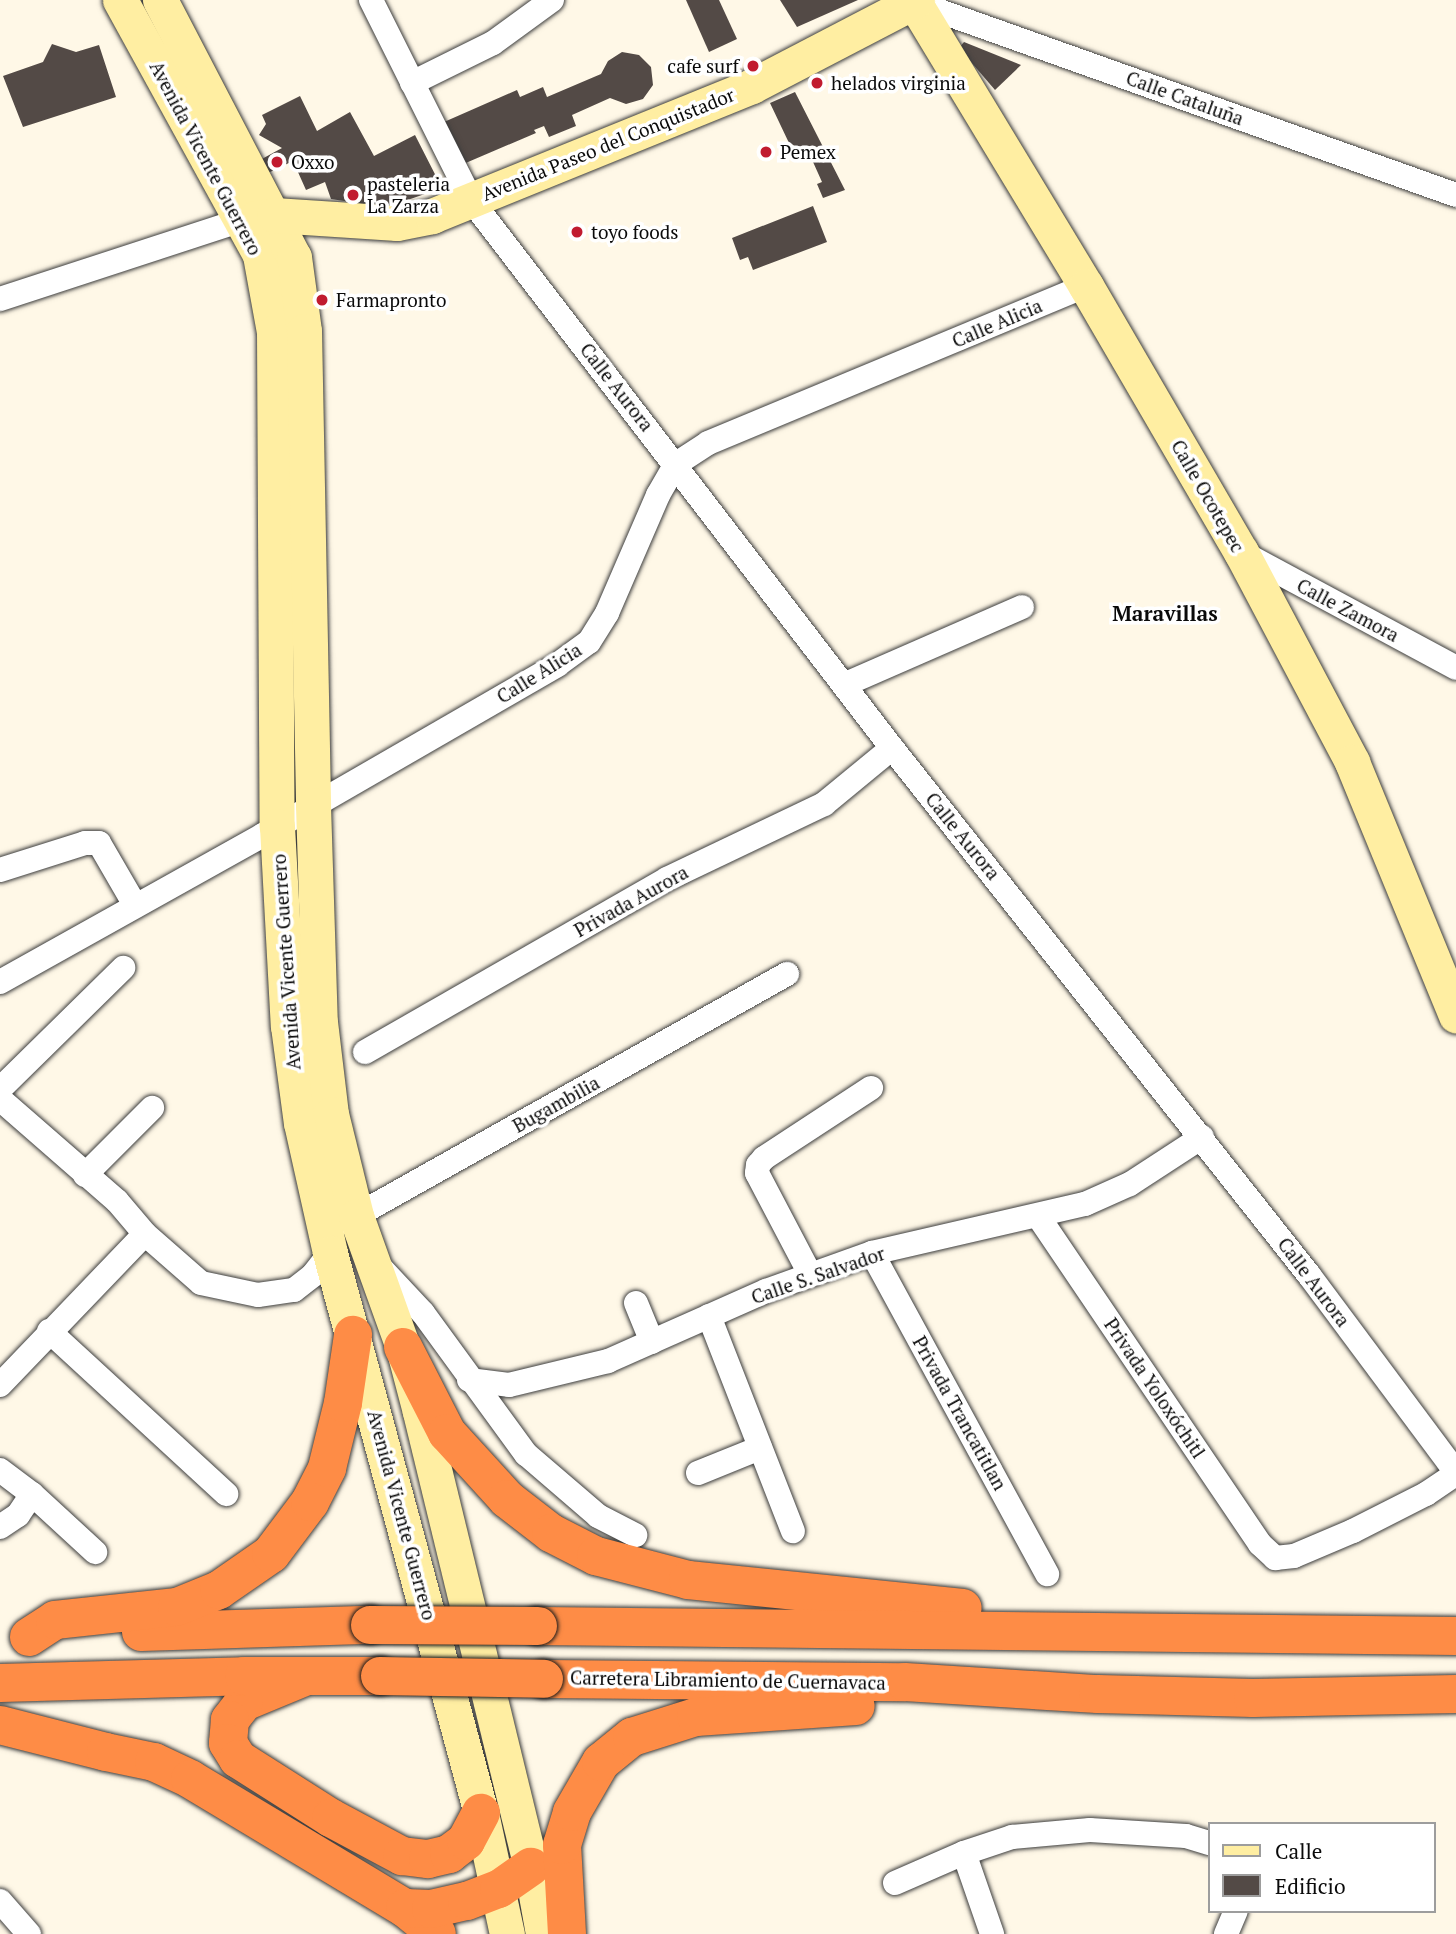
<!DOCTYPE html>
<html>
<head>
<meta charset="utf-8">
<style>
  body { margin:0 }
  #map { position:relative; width:1456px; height:1934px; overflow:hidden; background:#fff8e7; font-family:"PT Serif",serif }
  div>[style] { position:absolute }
  .building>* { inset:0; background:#534a46 }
  .roads { filter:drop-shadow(0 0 2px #3d3d3d) drop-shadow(0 0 2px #3d3d3d) }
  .street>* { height:24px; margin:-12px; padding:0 12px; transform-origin:12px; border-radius:12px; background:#fff }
  .secondary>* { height:35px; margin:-17.5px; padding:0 17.5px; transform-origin:17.5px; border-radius:17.5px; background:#ffeea2 }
  .highway>* { height:38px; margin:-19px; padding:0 19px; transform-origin:19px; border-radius:19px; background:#fe8c46 }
  .bridges { filter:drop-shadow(0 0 2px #1b1b1b) drop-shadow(0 0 2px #1b1b1b) }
  .highway-bridge>* { height:38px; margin:-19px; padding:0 19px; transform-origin:19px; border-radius:19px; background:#fe8c46 }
  .dots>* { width:19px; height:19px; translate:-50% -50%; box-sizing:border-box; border:4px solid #fff; border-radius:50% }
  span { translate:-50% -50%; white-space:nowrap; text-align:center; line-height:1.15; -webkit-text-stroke:7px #fff; paint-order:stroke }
  .poi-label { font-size:19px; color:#0a0a0a }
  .right { translate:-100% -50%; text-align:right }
  .left { translate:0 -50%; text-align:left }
  .street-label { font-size:19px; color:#0a0a0a }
  .neighbourhood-label { font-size:21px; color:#0a0a0a; font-weight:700 }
  .legend { position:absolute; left:1208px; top:1822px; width:228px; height:91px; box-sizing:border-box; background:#fff; border:2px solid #9d9d9d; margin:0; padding:9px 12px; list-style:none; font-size:21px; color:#0a0a0a }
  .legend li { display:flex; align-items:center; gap:14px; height:35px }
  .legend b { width:35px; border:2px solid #9d9d9d }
</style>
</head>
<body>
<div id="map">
  <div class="building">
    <i style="clip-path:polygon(686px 0,719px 0,737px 39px,709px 52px)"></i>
    <i style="clip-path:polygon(780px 0,858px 0,797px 27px)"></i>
    <i style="clip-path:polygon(964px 42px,1021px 65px,995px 90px,959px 48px)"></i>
    <i style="clip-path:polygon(52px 44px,76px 52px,99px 45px,116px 97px,23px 127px,3px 76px,43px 62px)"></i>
    <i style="clip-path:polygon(622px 52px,639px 55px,651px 67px,653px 85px,643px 99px,626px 104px,610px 98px,572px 115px,576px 126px,549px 137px,544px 126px,534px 130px,536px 133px,461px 165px,444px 122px,517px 90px,520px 97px,543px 87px,547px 97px,601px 74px,608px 61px)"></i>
    <i style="clip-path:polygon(795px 92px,845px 190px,823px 198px,817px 184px,822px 182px,809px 153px,789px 143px,770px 103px)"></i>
    <i style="clip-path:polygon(300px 96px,317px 131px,350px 112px,374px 156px,415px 135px,442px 188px,399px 203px,370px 205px,331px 199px,325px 182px,306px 190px,293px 161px,268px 173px,260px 160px,282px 148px,259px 135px,266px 124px,262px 115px)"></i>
    <i style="clip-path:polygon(813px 206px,827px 242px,753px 270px,748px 257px,740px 260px,732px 238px)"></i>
  </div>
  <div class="roads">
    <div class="street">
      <i style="left:371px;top:0;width:224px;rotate:63.4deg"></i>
      <i style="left:471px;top:200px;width:691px;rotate:52.47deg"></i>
      <i style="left:892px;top:748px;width:672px;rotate:51.65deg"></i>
      <i style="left:1309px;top:1275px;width:246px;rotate:53.3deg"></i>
      <i style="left:914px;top:2px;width:575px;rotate:19.6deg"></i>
      <i style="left:412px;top:83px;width:90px;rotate:-26.3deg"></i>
      <i style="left:493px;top:43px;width:73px;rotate:-36.1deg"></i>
      <i style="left:0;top:299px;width:255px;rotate:-18.1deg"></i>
      <i style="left:1241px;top:552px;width:244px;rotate:28.3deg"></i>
      <i style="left:846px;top:684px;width:192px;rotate:-23.6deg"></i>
      <i style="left:0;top:870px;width:89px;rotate:-17.6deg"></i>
      <i style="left:85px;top:843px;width:14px"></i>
      <i style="left:99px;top:843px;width:72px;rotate:59.9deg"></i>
      <i style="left:0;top:982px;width:301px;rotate:-29.2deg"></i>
      <i style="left:263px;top:835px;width:340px;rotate:-30deg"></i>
      <i style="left:557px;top:665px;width:39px;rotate:-36deg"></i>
      <i style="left:589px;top:642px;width:34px;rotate:-58deg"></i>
      <i style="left:607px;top:613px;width:129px;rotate:-66.6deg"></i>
      <i style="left:658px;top:495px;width:36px;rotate:-60deg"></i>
      <i style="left:676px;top:464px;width:38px;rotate:-33deg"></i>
      <i style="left:708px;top:443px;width:409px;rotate:-22.6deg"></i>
      <i style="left:365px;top:1052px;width:348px;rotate:-29.8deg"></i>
      <i style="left:667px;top:879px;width:174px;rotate:-25.5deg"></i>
      <i style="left:824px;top:804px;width:88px;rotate:-39.5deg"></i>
      <i style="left:0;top:1089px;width:173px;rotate:-44.5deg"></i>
      <i style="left:0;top:1099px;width:155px;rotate:41.1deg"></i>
      <i style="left:117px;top:1201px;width:43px;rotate:49.7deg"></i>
      <i style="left:145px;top:1234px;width:74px;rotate:41.2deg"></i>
      <i style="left:201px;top:1283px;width:58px;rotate:11.9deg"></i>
      <i style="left:258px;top:1295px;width:36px;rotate:-8deg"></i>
      <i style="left:294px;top:1290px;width:24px;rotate:-38deg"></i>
      <i style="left:313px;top:1275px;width:28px;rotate:-52deg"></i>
      <i style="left:85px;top:1175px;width:95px;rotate:-45deg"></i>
      <i style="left:1038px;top:1216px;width:396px;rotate:55.9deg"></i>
      <i style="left:1260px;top:1544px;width:21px;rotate:43deg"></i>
      <i style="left:1275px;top:1558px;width:19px;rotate:-6deg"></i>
      <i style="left:1294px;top:1556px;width:64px;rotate:-23deg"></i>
      <i style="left:1353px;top:1531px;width:82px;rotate:-26.9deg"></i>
      <i style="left:1426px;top:1494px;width:36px;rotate:-34deg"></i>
      <i style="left:345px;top:1222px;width:507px;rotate:-29.3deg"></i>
      <i style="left:872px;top:1253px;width:366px;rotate:61.4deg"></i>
      <i style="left:379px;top:1266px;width:64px;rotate:46.9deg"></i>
      <i style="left:423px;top:1313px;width:175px;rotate:53.9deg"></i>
      <i style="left:526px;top:1454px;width:95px;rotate:40.7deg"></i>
      <i style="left:598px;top:1516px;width:42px;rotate:27.2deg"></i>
      <i style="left:810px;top:1274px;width:114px;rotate:-117.7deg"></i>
      <i style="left:757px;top:1173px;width:8px;rotate:-83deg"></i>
      <i style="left:758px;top:1165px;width:9px;rotate:-49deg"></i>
      <i style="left:764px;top:1158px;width:128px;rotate:-33.2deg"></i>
      <i style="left:636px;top:1303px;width:42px;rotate:67.7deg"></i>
      <i style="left:709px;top:1316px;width:231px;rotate:68.7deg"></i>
      <i style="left:49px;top:1331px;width:241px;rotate:42.6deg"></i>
      <i style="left:469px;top:1380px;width:40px;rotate:7.1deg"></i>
      <i style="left:509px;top:1385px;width:102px;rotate:-13.6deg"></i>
      <i style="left:608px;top:1361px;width:173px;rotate:-23.9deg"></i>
      <i style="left:766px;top:1291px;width:113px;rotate:-19.7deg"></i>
      <i style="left:872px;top:1253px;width:219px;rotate:-13deg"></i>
      <i style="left:1085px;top:1204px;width:49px;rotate:-24deg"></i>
      <i style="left:1130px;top:1184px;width:86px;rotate:-33.1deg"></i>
      <i style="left:0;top:1385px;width:209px;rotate:-46.2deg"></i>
      <i style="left:0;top:1470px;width:40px;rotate:37deg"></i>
      <i style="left:32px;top:1494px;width:86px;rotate:42.6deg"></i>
      <i style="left:698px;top:1473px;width:67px;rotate:-22deg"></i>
      <i style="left:0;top:1527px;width:22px;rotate:-34deg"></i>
      <i style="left:18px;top:1515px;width:25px;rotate:-56deg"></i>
      <i style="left:964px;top:1853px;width:86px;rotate:70.9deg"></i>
      <i style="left:895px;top:1883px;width:75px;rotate:-23.5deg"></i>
      <i style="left:964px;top:1853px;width:51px;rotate:-18.4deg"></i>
      <i style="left:1012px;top:1837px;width:78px;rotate:-5.1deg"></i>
      <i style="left:1090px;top:1830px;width:96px;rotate:3.6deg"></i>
      <i style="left:1186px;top:1836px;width:24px;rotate:17deg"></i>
      <i style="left:0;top:1901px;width:44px;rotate:48.7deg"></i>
      <i style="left:1226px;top:1934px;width:25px;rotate:-67deg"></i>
    </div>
    <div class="secondary">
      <i style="left:120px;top:0;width:291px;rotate:61.2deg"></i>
      <i style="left:260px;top:255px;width:78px;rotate:79.7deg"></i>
      <i style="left:274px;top:332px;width:494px;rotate:89.7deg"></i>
      <i style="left:277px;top:826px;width:200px;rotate:86.9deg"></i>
      <i style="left:288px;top:1026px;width:98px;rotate:82.4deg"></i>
      <i style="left:301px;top:1123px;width:133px;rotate:77.4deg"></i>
      <i style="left:330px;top:1253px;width:580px;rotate:74.91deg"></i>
      <i style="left:481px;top:1813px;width:124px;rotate:77.9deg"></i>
      <i style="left:160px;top:0;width:290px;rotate:62.5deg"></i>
      <i style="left:294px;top:257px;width:75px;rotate:82.3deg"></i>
      <i style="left:304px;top:331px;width:474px;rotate:88.9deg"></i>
      <i style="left:313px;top:805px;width:217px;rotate:88.2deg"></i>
      <i style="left:320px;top:1022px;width:93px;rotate:83.2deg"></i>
      <i style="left:331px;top:1114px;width:105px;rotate:76.2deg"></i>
      <i style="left:356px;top:1216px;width:139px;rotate:70.3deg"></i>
      <i style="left:403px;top:1347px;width:67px;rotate:75.3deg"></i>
      <i style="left:420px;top:1412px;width:468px;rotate:76.3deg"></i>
      <i style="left:531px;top:1867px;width:68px;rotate:79.8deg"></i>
      <i style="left:914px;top:2px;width:332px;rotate:58.8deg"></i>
      <i style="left:1086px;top:286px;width:308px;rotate:59.8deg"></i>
      <i style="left:1241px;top:552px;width:238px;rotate:62.1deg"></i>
      <i style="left:1352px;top:762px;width:274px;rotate:67.7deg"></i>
      <i style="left:256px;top:218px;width:18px;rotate:-9deg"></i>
      <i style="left:274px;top:215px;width:123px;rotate:3.7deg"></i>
      <i style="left:397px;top:223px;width:36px;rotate:-11deg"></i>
      <i style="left:432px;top:216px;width:345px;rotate:-22.1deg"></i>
      <i style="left:752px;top:86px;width:186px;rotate:-27.5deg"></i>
    </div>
    <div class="highway">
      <i style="left:403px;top:1347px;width:97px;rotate:62.9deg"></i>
      <i style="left:447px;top:1433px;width:89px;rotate:47.7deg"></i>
      <i style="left:507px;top:1499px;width:56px;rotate:37.7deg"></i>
      <i style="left:551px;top:1533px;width:51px;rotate:27.1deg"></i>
      <i style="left:596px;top:1556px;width:95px;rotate:14.6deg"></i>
      <i style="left:688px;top:1580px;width:276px;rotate:5.8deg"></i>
      <i style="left:538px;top:1626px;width:918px;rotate:0.62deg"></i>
      <i style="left:141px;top:1632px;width:229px;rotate:-1.8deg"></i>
      <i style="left:29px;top:1637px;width:31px;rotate:-33deg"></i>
      <i style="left:55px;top:1620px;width:123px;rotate:-6.1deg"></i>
      <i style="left:177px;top:1607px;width:45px;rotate:-22deg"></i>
      <i style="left:219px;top:1590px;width:63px;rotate:-34.7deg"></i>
      <i style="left:271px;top:1554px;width:65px;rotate:-53.1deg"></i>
      <i style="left:310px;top:1502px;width:38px;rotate:-63deg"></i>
      <i style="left:327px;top:1468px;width:67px;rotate:-76.2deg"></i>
      <i style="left:343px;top:1403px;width:69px;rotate:-81.6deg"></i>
      <i style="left:307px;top:1676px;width:68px;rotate:157.6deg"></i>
      <i style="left:244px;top:1702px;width:23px;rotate:128deg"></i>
      <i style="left:230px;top:1720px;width:23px;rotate:95deg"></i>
      <i style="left:228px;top:1743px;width:19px;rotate:58deg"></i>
      <i style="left:238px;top:1759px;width:110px;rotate:32.4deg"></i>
      <i style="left:331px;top:1818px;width:81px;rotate:28.2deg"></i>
      <i style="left:402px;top:1856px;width:26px;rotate:7deg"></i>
      <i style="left:428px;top:1859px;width:22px;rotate:-13deg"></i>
      <i style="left:449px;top:1854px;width:21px;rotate:-37deg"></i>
      <i style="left:466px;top:1841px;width:32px;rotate:-62deg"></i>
      <i style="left:544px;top:1679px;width:361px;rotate:0.5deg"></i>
      <i style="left:905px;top:1682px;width:193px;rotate:3.6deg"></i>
      <i style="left:1098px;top:1694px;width:155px;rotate:1.5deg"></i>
      <i style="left:1253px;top:1698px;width:203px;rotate:-1.1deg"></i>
      <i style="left:0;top:1683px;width:244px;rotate:-1.6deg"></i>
      <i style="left:244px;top:1676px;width:136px"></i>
      <i style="left:0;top:1725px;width:109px;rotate:14.3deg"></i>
      <i style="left:106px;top:1752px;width:49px;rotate:11.8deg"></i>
      <i style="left:154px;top:1762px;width:40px;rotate:25deg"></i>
      <i style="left:190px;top:1779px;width:251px;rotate:31deg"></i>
      <i style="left:405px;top:1908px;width:41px;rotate:39.1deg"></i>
      <i style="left:405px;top:1908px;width:26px;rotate:2deg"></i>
      <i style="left:431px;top:1909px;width:37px;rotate:-13deg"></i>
      <i style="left:467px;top:1901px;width:34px;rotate:-21deg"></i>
      <i style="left:499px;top:1889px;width:39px;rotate:-35deg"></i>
      <i style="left:567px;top:1934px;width:89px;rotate:-93.2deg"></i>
      <i style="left:562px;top:1845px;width:34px;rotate:-73deg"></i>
      <i style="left:572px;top:1812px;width:58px;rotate:-59.9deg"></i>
      <i style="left:601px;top:1762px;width:40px;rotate:-39deg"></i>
      <i style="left:632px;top:1737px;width:67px;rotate:-17.4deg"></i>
      <i style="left:696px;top:1717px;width:160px;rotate:-3.9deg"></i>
    </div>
  </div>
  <div class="bridges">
    <div class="highway-bridge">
      <i style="left:370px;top:1625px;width:168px;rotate:0.3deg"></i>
      <i style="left:380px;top:1676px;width:164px;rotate:1deg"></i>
    </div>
  </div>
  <div class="dots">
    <i style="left:753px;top:66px;background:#c11b2f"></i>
    <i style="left:817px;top:83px;background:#c11b2f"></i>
    <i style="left:766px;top:152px;background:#c11b2f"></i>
    <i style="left:277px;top:162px;background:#c11b2f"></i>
    <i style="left:353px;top:195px;background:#c11b2f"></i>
    <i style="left:577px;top:232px;background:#c11b2f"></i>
    <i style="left:322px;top:300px;background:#c11b2f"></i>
  </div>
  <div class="poi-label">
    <span class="right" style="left:739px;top:66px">cafe surf</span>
    <span class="left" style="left:831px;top:83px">helados virginia</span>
    <span class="left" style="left:780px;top:152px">Pemex</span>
    <span class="left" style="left:291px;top:162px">Oxxo</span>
    <span class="left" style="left:367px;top:195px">pasteleria<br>La Zarza</span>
    <span class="left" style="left:591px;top:232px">toyo foods</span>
    <span class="left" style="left:336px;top:300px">Farmapronto</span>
  </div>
  <div class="street-label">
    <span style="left:1185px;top:98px;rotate:20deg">Calle Cataluña</span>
    <span style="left:608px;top:144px;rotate:-22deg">Avenida Paseo del Conquistador</span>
    <span style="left:206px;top:158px;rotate:62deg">Avenida Vicente Guerrero</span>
    <span style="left:997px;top:323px;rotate:-23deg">Calle Alicia</span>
    <span style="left:617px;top:387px;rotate:52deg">Calle Aurora</span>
    <span style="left:1208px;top:496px;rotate:60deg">Calle Ocotepec</span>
    <span style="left:1348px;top:610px;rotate:28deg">Calle Zamora</span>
    <span style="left:539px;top:673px;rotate:-32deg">Calle Alicia</span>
    <span style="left:963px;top:836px;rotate:51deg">Calle Aurora</span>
    <span style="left:631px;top:901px;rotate:-29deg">Privada Aurora</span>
    <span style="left:286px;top:962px;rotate:-94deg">Avenida Vicente Guerrero</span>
    <span style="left:556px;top:1104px;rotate:-29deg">Bugambilia</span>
    <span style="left:818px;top:1275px;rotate:-19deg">Calle S. Salvador</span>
    <span style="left:1314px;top:1282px;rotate:53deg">Calle Aurora</span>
    <span style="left:1155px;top:1388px;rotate:56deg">Privada Yoloxóchitl</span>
    <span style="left:960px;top:1413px;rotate:61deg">Privada Trancatitlan</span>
    <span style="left:402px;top:1515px;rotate:75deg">Avenida Vicente Guerrero</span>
    <span style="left:728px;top:1680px;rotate:1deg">Carretera Libramiento de Cuernavaca</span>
  </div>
  <div class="neighbourhood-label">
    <span style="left:1165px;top:613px">Maravillas</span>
  </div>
  <ul class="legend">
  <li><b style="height:9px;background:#ffeea2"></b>Calle</li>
  <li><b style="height:19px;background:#534a46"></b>Edificio</li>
  </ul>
</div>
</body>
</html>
